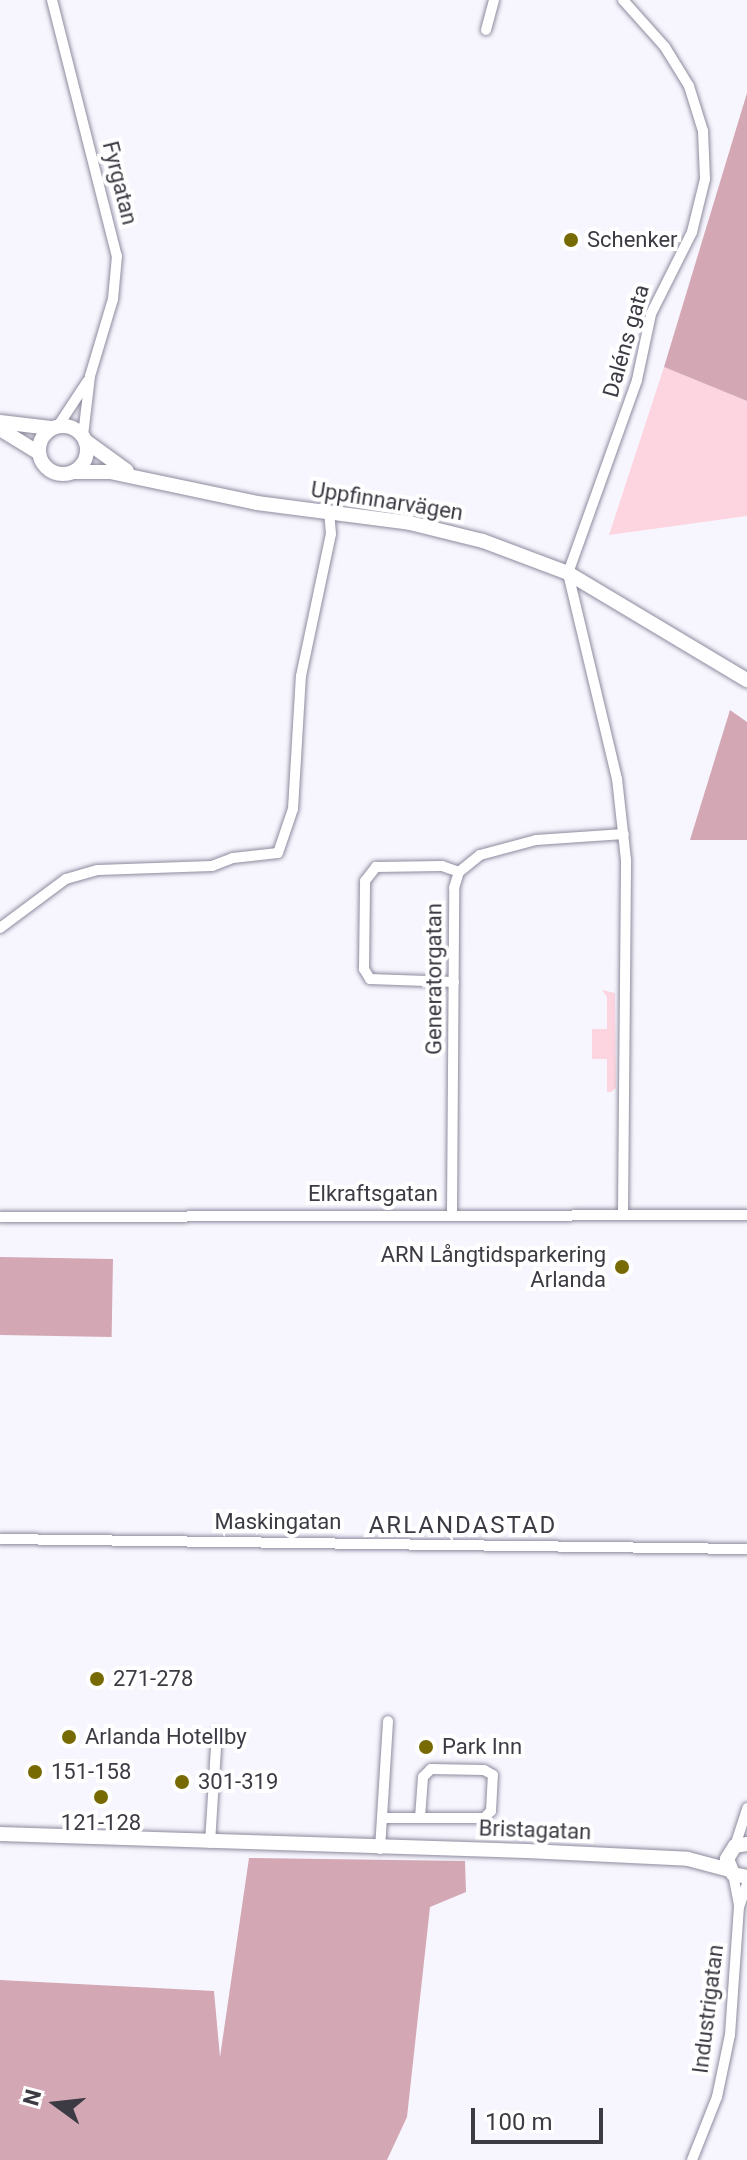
<!DOCTYPE html>
<html>
<head>
<meta charset="utf-8">
<style>
  body { margin:0 }
  #map { position:relative; width:747px; height:2160px; overflow:hidden; background:#f7f6fe; font-family:Roboto,sans-serif }
  div>[style] { position:absolute }
  .green>* { inset:0; background:#fdd5e0 }
  .forest>* { inset:0; background:#d3a8b4; transform-origin:0 0 }
  .roads { filter:drop-shadow(0 0 2px #8d8b9e) drop-shadow(0 0 2px #8d8b9e) }
  .street>* { height:10px; margin:-5px; padding:0 5px; transform-origin:5px; border-radius:5px; background:#fff }
  .secondary>* { height:14px; margin:-7px; padding:0 7px; transform-origin:7px; border-radius:7px; background:#fff }
  .secondary>.ring { margin:-7px; padding:0; box-sizing:content-box; background:none; border:14px solid #fff; border-radius:50% }
  .dots>* { width:22px; height:22px; translate:-50% -50%; box-sizing:border-box; border:4px solid #fff; border-radius:50% }
  span { translate:-50% -50%; white-space:nowrap; text-align:center; line-height:1.15; -webkit-text-stroke:8px #fff; paint-order:stroke }
  .street-label { font-size:22px; color:#3c3b44 }
  .poi-label { font-size:22px; color:#3c3b44 }
  .left { translate:0 -50%; text-align:left }
  .right { translate:-100% -50%; text-align:right }
  .neighbourhood-label { font-size:24px; color:#3c3b44; letter-spacing:2px }
  .north { position:absolute; left:16px; top:2064px; width:80px; height:80px; -webkit-text-stroke:6px #fff; paint-order:stroke; rotate:285deg; font-size:22px; font-weight:700; line-height:32px; text-align:center; color:#3c3b44 }
  .north::after { content:''; display:block; margin:auto; width:28px; height:36px; background:#3c3b44; clip-path:polygon(50% 0,100% 100%,50% 72%,0 100%) }
  .scale { position:absolute; left:471px; top:2108px; width:132px; height:36px; box-sizing:border-box; border:4px solid #3c3b44; border-top:0; padding-left:10px; font-size:24px; line-height:28px; white-space:nowrap; color:#3c3b44; -webkit-text-stroke:6px #fff; paint-order:stroke }
</style>
</head>
<body>
<div id="map">
  <div class="green">
    <i style="clip-path:polygon(664px 367px,747px 401px,747px 516px,609px 535px)"></i>
    <i style="clip-path:polygon(602px 990px,615px 993px,616px 1088px,611px 1092px,607px 1092px,607px 1059px,592px 1059px,592px 1029px,607px 1029px,607px 997px)"></i>
  </div>
  <div class="forest">
    <i style="clip-path:polygon(747px 93px,747px 401px,664px 367px)"></i>
    <i style="clip-path:polygon(730px 710px,747px 722px,747px 840px,690px 840px)"></i>
    <i style="left:0;top:1257px;width:113px;height:78px;rotate:1deg"></i>
    <i style="clip-path:polygon(249px 1858px,465px 1861px,466px 1892px,430px 1907px,407px 2117px,387px 2160px,0 2160px,0 1980px,214px 1991px,220px 2057px)"></i>
  </div>
  <div class="roads">
    <div class="street">
      <i style="left:52px;top:0;width:264px;rotate:75.8deg"></i>
      <i style="left:117px;top:256px;width:43px;rotate:95.3deg"></i>
      <i style="left:113px;top:299px;width:80px;rotate:106.6deg"></i>
      <i style="left:90px;top:376px;width:60px;rotate:96.7deg"></i>
      <i style="left:486px;top:30px;width:31px;rotate:-75deg"></i>
      <i style="left:58px;top:426px;width:53px;rotate:-56.6deg"></i>
      <i style="left:0;top:928px;width:82px;rotate:-36.6deg"></i>
      <i style="left:66px;top:879px;width:33px;rotate:-16deg"></i>
      <i style="left:98px;top:870px;width:114px;rotate:-2deg"></i>
      <i style="left:212px;top:866px;width:22px;rotate:-21deg"></i>
      <i style="left:233px;top:858px;width:45px;rotate:-6.3deg"></i>
      <i style="left:278px;top:853px;width:46px;rotate:-71.2deg"></i>
      <i style="left:293px;top:809px;width:133px;rotate:-86.6deg"></i>
      <i style="left:301px;top:676px;width:145px;rotate:-78.1deg"></i>
      <i style="left:331px;top:534px;width:22px;rotate:-95deg"></i>
      <i style="left:454px;top:982px;width:84px;rotate:-178deg"></i>
      <i style="left:370px;top:979px;width:12px;rotate:-121deg"></i>
      <i style="left:364px;top:969px;width:88px;rotate:-89.3deg"></i>
      <i style="left:365px;top:881px;width:18px;rotate:-52deg"></i>
      <i style="left:376px;top:867px;width:66px;rotate:-0.9deg"></i>
      <i style="left:442px;top:866px;width:18px;rotate:19deg"></i>
      <i style="left:623px;top:1212px;width:352px;rotate:-89.5deg"></i>
      <i style="left:626px;top:860px;width:81px;rotate:-96.3deg"></i>
      <i style="left:617px;top:779px;width:212px;rotate:-103.4deg"></i>
      <i style="left:568px;top:573px;width:205px;rotate:-70.3deg"></i>
      <i style="left:637px;top:380px;width:67px;rotate:-78deg"></i>
      <i style="left:651px;top:314px;width:92px;rotate:-63.4deg"></i>
      <i style="left:692px;top:232px;width:55px;rotate:-76.2deg"></i>
      <i style="left:705px;top:179px;width:48px;rotate:-92.4deg"></i>
      <i style="left:703px;top:131px;width:47px;rotate:-107.3deg"></i>
      <i style="left:689px;top:86px;width:46px;rotate:-121.6deg"></i>
      <i style="left:665px;top:47px;width:63px;rotate:-131.8deg"></i>
      <i style="left:452px;top:1213px;width:325px;rotate:-89.6deg"></i>
      <i style="left:454px;top:888px;width:17px;rotate:-73deg"></i>
      <i style="left:459px;top:872px;width:27px;rotate:-39deg"></i>
      <i style="left:480px;top:855px;width:58px;rotate:-15deg"></i>
      <i style="left:536px;top:840px;width:88px;rotate:-3.9deg"></i>
      <i style="left:0;top:1217px;width:747px;rotate:-0.15deg"></i>
      <i style="left:0;top:1539px;width:747px;rotate:0.77deg"></i>
      <i style="left:382px;top:1818px;width:102px"></i>
      <i style="left:484px;top:1818px;width:10px;rotate:-45deg"></i>
      <i style="left:491px;top:1811px;width:36px;rotate:-87deg"></i>
      <i style="left:493px;top:1775px;width:10px;rotate:-151deg"></i>
      <i style="left:484px;top:1770px;width:53px;rotate:-178.9deg"></i>
      <i style="left:431px;top:1769px;width:11px;rotate:135deg"></i>
      <i style="left:423px;top:1777px;width:41px;rotate:94.2deg"></i>
      <i style="left:210px;top:1843px;width:110px;rotate:-86.4deg"></i>
      <i style="left:735px;top:1846px;width:40px;rotate:-72deg"></i>
      <i style="left:380px;top:1849px;width:128px;rotate:-86.4deg"></i>
      <i style="left:733px;top:1874px;width:32px;rotate:79deg"></i>
      <i style="left:692px;top:2160px;width:68px;rotate:-68.4deg"></i>
      <i style="left:717px;top:2097px;width:63px;rotate:-78.2deg"></i>
      <i style="left:730px;top:2035px;width:128px;rotate:-86deg"></i>
      <i style="left:739px;top:1907px;width:24px;rotate:-71deg"></i>
    </div>
    <div class="secondary">
      <i style="left:0;top:422px;width:51px;rotate:6.7deg"></i>
      <i class="ring" style="left:39px;top:426px;width:34px;height:34px"></i>
      <i style="left:0;top:429px;width:46px;rotate:31.6deg"></i>
      <i style="left:87px;top:442px;width:49px;rotate:35.9deg"></i>
      <i style="left:75px;top:472px;width:35px"></i>
      <i style="left:110px;top:472px;width:150px;rotate:11.9deg"></i>
      <i style="left:257px;top:503px;width:154px;rotate:7.4deg"></i>
      <i style="left:410px;top:523px;width:75px;rotate:13.9deg"></i>
      <i style="left:483px;top:541px;width:91px;rotate:20.6deg"></i>
      <i style="left:568px;top:573px;width:209px;rotate:30.9deg"></i>
      <i style="left:0;top:1834px;width:527px;rotate:1.85deg"></i>
      <i style="left:527px;top:1851px;width:161px;rotate:2.8deg"></i>
      <i style="left:688px;top:1859px;width:43px;rotate:14.7deg"></i>
      <i style="left:747px;top:1844px;width:12px;rotate:171deg"></i>
      <i style="left:735px;top:1846px;width:15px;rotate:122deg"></i>
      <i style="left:727px;top:1859px;width:16px;rotate:68deg"></i>
      <i style="left:733px;top:1874px;width:14px;rotate:12deg"></i>
    </div>
  </div>
  <div class="dots">
    <i style="left:571px;top:240px;background:#776a02"></i>
    <i style="left:622px;top:1267px;background:#776a02"></i>
    <i style="left:97px;top:1679px;background:#776a02"></i>
    <i style="left:69px;top:1737px;background:#776a02"></i>
    <i style="left:426px;top:1747px;background:#776a02"></i>
    <i style="left:35px;top:1772px;background:#776a02"></i>
    <i style="left:182px;top:1782px;background:#776a02"></i>
    <i style="left:101px;top:1797px;background:#776a02"></i>
  </div>
  <div class="street-label">
    <span style="left:120px;top:183px;rotate:76deg">Fyrgatan</span>
    <span style="left:626px;top:341px;rotate:-74deg">Daléns gata</span>
    <span style="left:387px;top:501px;rotate:9deg">Uppfinnarvägen</span>
    <span style="left:434px;top:979px;rotate:-90deg">Generatorgatan</span>
    <span style="left:373px;top:1194px">Elkraftsgatan</span>
    <span style="left:278px;top:1522px">Maskingatan</span>
    <span style="left:535px;top:1830px;rotate:2deg">Bristagatan</span>
    <span style="left:708px;top:2009px;rotate:-83deg">Industrigatan</span>
  </div>
  <div class="poi-label">
    <span class="left" style="left:587px;top:240px">Schenker</span>
    <span class="right" style="left:606px;top:1267px">ARN Långtidsparkering<br>Arlanda</span>
    <span class="left" style="left:113px;top:1679px">271-278</span>
    <span class="left" style="left:85px;top:1737px">Arlanda Hotellby</span>
    <span class="left" style="left:442px;top:1747px">Park Inn</span>
    <span class="left" style="left:51px;top:1772px">151-158</span>
    <span class="left" style="left:198px;top:1782px">301-319</span>
    <span style="left:101px;top:1823px">121-128</span>
  </div>
  <div class="neighbourhood-label">
    <span style="left:463px;top:1526px">ARLANDASTAD</span>
  </div>
  <div class="north">N</div>
  <div class="scale">100 m</div>
</div>
</body>
</html>
